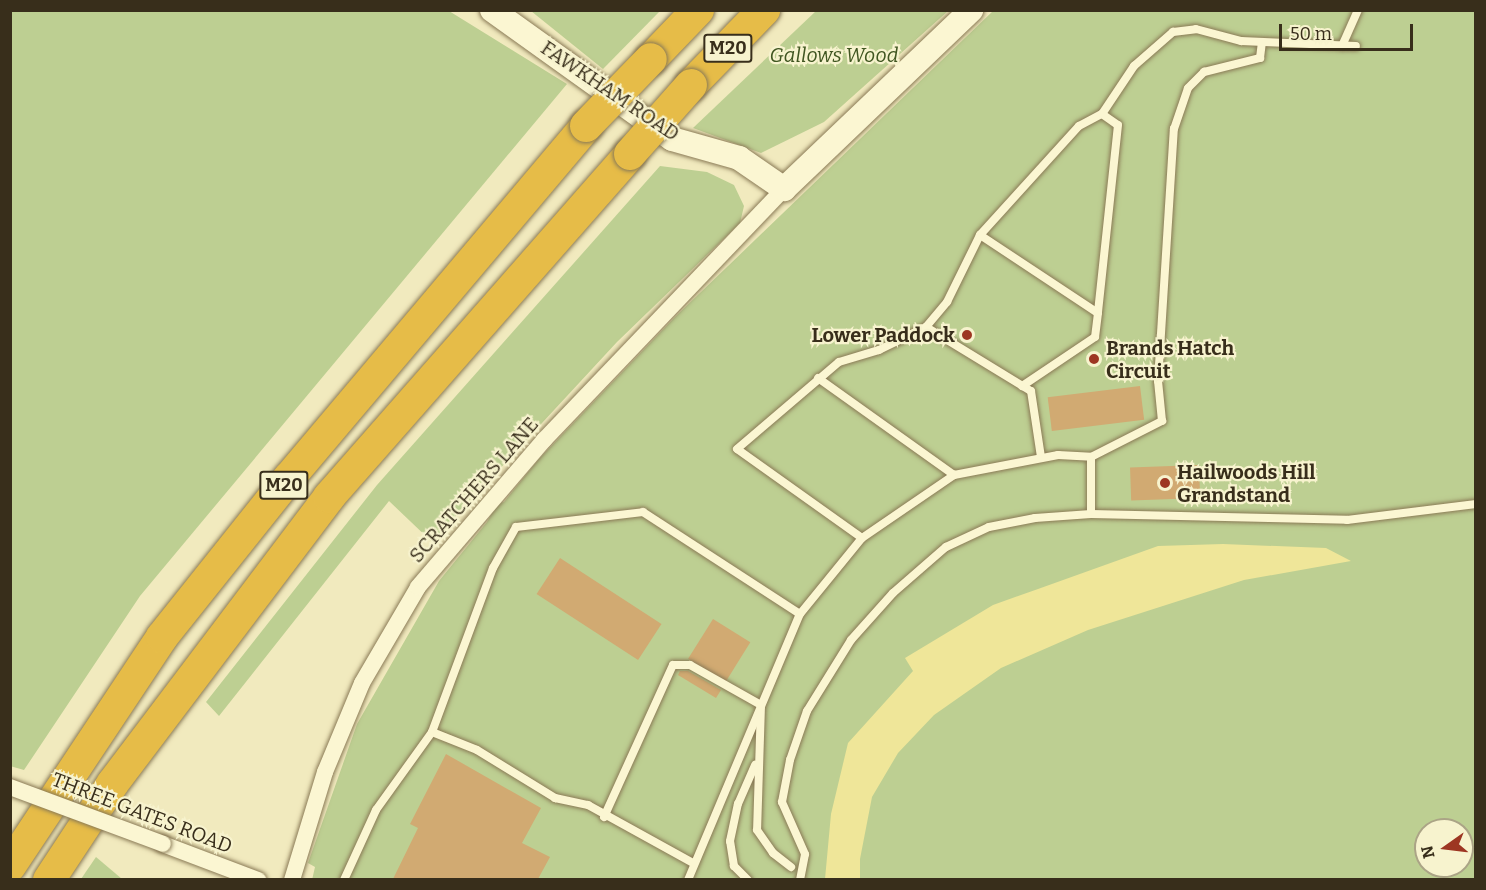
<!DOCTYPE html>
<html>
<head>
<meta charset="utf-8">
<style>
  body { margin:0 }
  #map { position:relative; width:1486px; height:890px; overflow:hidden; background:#f1eabe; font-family:Bitter,serif }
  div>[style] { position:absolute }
  .green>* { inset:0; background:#bdcf92 }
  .sand>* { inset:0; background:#efe699 }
  .building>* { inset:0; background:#d1aa72; transform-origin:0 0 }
  .roads { filter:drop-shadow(0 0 2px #8a7a56) drop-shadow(0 0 2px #8a7a56) }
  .lane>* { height:8px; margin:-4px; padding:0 4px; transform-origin:4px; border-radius:4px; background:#fbf6d2 }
  .street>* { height:16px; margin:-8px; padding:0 8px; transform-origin:8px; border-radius:8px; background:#fbf6d2 }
  .secondary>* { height:24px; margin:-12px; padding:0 12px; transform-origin:12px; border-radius:12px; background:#fbf6d2 }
  .highway>* { height:32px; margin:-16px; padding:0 16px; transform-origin:16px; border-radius:16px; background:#e6bc48 }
  .bridges { filter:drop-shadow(0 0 2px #8a7a56) drop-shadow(0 0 2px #8a7a56) }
  .street-bridge>* { height:16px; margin:-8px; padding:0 8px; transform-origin:8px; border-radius:8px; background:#fbf6d2 }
  .highway-bridge>* { height:32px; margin:-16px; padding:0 16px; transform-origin:16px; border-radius:16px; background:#e6bc48 }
  .dots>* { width:16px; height:16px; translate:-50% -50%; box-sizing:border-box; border:3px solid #f7f3ce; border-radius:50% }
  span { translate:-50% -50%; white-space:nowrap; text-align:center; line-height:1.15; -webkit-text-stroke:4.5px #f7f3ce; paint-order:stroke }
  .shield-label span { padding:2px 4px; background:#f7f3ce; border:2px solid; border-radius:4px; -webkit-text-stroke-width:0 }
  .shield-label { font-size:18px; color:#382e1b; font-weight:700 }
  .park-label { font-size:20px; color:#405621; font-style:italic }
  .street-label { font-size:20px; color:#382e1b }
  .poi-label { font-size:20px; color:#382e1b; font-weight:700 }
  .right { translate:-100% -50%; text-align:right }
  .left { translate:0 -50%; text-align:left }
  .frame { position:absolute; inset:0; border:12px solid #382e1b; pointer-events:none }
  .north { position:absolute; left:1414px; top:818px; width:60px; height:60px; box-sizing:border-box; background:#f7f3ce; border:2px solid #aba486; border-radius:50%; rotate:256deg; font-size:16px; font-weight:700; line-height:24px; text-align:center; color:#382e1b }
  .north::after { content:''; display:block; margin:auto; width:21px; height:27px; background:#9d3622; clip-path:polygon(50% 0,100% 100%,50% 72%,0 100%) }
  .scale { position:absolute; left:1279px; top:24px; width:134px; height:27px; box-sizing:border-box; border:3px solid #382e1b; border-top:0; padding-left:8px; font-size:18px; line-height:21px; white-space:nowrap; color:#382e1b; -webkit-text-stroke:4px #f7f3ce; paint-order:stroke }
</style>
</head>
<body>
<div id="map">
  <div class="green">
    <i style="clip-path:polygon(11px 10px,449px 11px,567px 84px,140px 596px,24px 770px,10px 766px)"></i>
    <i style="clip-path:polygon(531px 11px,660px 11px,603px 69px)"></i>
    <i style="clip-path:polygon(816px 11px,948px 11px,824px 122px,761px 153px,693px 128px)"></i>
    <i style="clip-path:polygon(evenodd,993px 11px,1475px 11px,1475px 879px,312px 880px,315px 867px,308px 863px,357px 724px,439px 581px,487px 522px,497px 504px,504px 502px,538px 460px,675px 317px,993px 11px,1426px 830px,1462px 830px,1462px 866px,1426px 866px,1426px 830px)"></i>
    <i style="clip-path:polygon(660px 166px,707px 172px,734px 185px,744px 206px,740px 223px,617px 342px,432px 542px,389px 501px,219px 716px,206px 702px,377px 485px)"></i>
    <i style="clip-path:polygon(96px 857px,122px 879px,81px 879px)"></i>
  </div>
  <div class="sand">
    <i style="clip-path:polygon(1223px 544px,1326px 548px,1351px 561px,1244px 580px,1088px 630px,1001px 668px,934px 715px,898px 753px,872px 797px,860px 859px,860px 879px,825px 879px,831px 814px,848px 743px,913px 671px,905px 658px,993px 605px,1038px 589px,1158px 546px)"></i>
  </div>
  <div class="building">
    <i style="left:1140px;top:386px;width:34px;height:93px;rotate:83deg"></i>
    <i style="left:1199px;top:465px;width:33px;height:69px;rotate:88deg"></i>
    <i style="left:560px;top:558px;width:121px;height:43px;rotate:33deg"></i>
    <i style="left:713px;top:619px;width:44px;height:47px;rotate:32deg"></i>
    <i style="clip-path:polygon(680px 671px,688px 671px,721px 690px,716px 698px,678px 675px)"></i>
    <i style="clip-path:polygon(446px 754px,541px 808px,522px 843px,550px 857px,538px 879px,393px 879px,418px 828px,410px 824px)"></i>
  </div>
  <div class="roads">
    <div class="lane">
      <i style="left:1342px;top:46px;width:39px;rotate:-66deg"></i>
      <i style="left:1102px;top:114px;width:58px;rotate:-56.3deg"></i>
      <i style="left:1134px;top:66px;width:52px;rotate:-41.1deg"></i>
      <i style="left:1173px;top:32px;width:23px;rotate:-7deg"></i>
      <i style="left:1196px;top:29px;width:47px;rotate:14.9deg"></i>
      <i style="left:1241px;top:41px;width:115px;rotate:2.5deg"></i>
      <i style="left:980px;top:235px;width:141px;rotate:33.5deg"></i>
      <i style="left:1098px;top:313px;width:24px;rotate:97deg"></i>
      <i style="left:1095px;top:337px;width:88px;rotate:146.1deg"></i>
      <i style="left:926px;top:327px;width:123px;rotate:31.4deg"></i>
      <i style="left:1031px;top:391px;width:67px;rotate:81.4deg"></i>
      <i style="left:818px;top:378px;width:167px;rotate:35.5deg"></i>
      <i style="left:1091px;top:514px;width:256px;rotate:1.3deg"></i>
      <i style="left:1347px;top:520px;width:130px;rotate:-7.1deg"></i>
      <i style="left:862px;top:538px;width:153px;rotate:-144.5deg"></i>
      <i style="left:737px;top:449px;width:134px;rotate:-40.5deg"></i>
      <i style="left:839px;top:362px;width:42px;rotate:-16.7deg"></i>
      <i style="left:879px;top:350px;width:52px;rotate:-26.1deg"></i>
      <i style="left:926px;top:327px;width:33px;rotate:-50deg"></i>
      <i style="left:947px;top:302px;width:75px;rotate:-63.8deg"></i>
      <i style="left:980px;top:235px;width:147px;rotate:-47.8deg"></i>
      <i style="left:1079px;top:126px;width:26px;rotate:-28deg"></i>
      <i style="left:1102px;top:114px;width:19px;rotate:35deg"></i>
      <i style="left:1118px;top:125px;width:189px;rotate:96.1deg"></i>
      <i style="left:432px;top:732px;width:175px;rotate:-69.6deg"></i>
      <i style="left:493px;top:568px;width:47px;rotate:-60.7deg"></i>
      <i style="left:516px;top:527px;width:128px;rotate:-6.7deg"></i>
      <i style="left:643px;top:512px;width:187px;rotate:33deg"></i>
      <i style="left:604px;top:817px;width:167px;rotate:-65.6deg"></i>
      <i style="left:673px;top:665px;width:17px"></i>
      <i style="left:690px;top:665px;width:81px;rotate:29.4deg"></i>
      <i style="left:761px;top:705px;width:125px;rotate:91.8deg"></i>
      <i style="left:757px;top:830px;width:28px;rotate:55deg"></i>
      <i style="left:773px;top:853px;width:23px;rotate:38deg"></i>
      <i style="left:344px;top:880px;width:77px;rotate:-65.4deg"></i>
      <i style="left:376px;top:810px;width:96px;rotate:-54.3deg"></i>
      <i style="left:432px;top:732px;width:48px;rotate:21.8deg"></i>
      <i style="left:477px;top:750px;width:92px;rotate:31.6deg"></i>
      <i style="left:555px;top:798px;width:34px;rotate:12deg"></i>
      <i style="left:588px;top:805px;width:120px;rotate:28.9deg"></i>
      <i style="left:688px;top:880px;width:289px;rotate:-67.2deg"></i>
      <i style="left:800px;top:614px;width:98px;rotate:-50.8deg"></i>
      <i style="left:862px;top:538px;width:112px;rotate:-34.4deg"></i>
      <i style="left:954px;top:475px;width:106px;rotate:-10.9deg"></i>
      <i style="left:1058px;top:455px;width:33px;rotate:3deg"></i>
      <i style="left:1091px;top:457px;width:80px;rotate:-26.9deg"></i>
      <i style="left:1162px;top:421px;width:40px;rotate:-95.7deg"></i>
      <i style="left:1158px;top:381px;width:253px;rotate:-86.4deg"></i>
      <i style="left:1174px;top:129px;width:43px;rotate:-71.1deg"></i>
      <i style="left:1188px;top:88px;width:23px;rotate:-45deg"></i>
      <i style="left:1204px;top:72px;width:58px;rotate:-14deg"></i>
      <i style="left:1260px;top:58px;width:16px;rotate:-83deg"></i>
      <i style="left:748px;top:880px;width:20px;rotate:-135deg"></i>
      <i style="left:734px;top:866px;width:25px;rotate:-99deg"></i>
      <i style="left:730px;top:841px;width:38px;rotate:-78deg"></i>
      <i style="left:738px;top:804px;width:43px;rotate:-66.4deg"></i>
      <i style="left:800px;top:880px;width:26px;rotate:-79deg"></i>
      <i style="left:805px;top:854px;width:57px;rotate:-113.9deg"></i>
      <i style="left:782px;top:802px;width:43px;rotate:-79.2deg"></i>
      <i style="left:790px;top:760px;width:52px;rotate:-70.9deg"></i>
      <i style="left:807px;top:711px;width:84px;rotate:-58.2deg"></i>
      <i style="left:851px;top:640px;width:63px;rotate:-48.2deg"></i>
      <i style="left:893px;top:593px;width:70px;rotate:-41deg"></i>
      <i style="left:946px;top:547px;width:47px;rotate:-24.9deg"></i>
      <i style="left:989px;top:527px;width:47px;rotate:-11.1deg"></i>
      <i style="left:1035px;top:518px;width:56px;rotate:-4.1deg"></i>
      <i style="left:1091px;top:514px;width:57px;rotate:-90deg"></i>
    </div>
    <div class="street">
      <i style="left:163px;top:844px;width:102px;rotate:20.8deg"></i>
      <i style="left:292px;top:880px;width:113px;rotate:-73deg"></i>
      <i style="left:325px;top:772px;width:96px;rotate:-67.4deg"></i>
      <i style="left:362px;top:683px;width:111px;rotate:-59.7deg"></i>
      <i style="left:418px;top:587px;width:194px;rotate:-49.4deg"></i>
      <i style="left:544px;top:440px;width:347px;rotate:-46.3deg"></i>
    </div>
    <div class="secondary">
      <i style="left:492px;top:10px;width:221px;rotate:35.6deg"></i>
      <i style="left:672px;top:139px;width:70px;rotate:15.8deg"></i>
      <i style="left:739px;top:158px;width:55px;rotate:34.6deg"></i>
      <i style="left:784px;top:189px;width:259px;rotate:-43.7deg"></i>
    </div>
    <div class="highway">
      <i style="left:651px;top:59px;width:68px;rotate:-46.2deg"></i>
      <i style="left:691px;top:85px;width:105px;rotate:-45.8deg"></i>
      <i style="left:10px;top:866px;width:275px;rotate:-56.4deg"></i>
      <i style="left:162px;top:637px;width:203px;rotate:-51.4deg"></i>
      <i style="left:289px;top:478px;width:461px;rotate:-49.8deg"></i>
      <i style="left:49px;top:880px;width:116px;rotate:-56.6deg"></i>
      <i style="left:113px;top:783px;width:358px;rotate:-52.9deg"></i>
      <i style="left:329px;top:497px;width:456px;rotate:-48.7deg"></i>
    </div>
  </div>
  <div class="bridges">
    <div class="street-bridge">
      <i style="left:10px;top:787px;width:163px;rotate:20.4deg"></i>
    </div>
    <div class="highway-bridge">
      <i style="left:586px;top:126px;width:93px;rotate:-45.9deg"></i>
      <i style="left:630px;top:154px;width:92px;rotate:-48.5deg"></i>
    </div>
  </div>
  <div class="dots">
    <i style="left:967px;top:335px;background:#9d3622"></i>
    <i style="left:1094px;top:359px;background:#9d3622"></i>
    <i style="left:1165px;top:483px;background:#9d3622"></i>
  </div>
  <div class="shield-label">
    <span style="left:728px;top:48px">M20</span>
    <span style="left:284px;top:485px">M20</span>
  </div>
  <div class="park-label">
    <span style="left:834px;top:55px">Gallows Wood</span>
  </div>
  <div class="street-label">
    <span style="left:610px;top:91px;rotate:34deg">FAWKHAM ROAD</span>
    <span style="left:474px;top:490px;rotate:-49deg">SCRATCHERS LANE</span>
    <span style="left:142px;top:813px;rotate:21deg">THREE GATES ROAD</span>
  </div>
  <div class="poi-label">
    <span class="right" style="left:955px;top:335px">Lower Paddock</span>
    <span class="left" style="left:1106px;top:360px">Brands Hatch<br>Circuit</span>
    <span class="left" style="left:1177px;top:484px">Hailwoods Hill<br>Grandstand</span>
  </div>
  <div class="frame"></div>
  <div class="north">N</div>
  <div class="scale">50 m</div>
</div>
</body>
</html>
